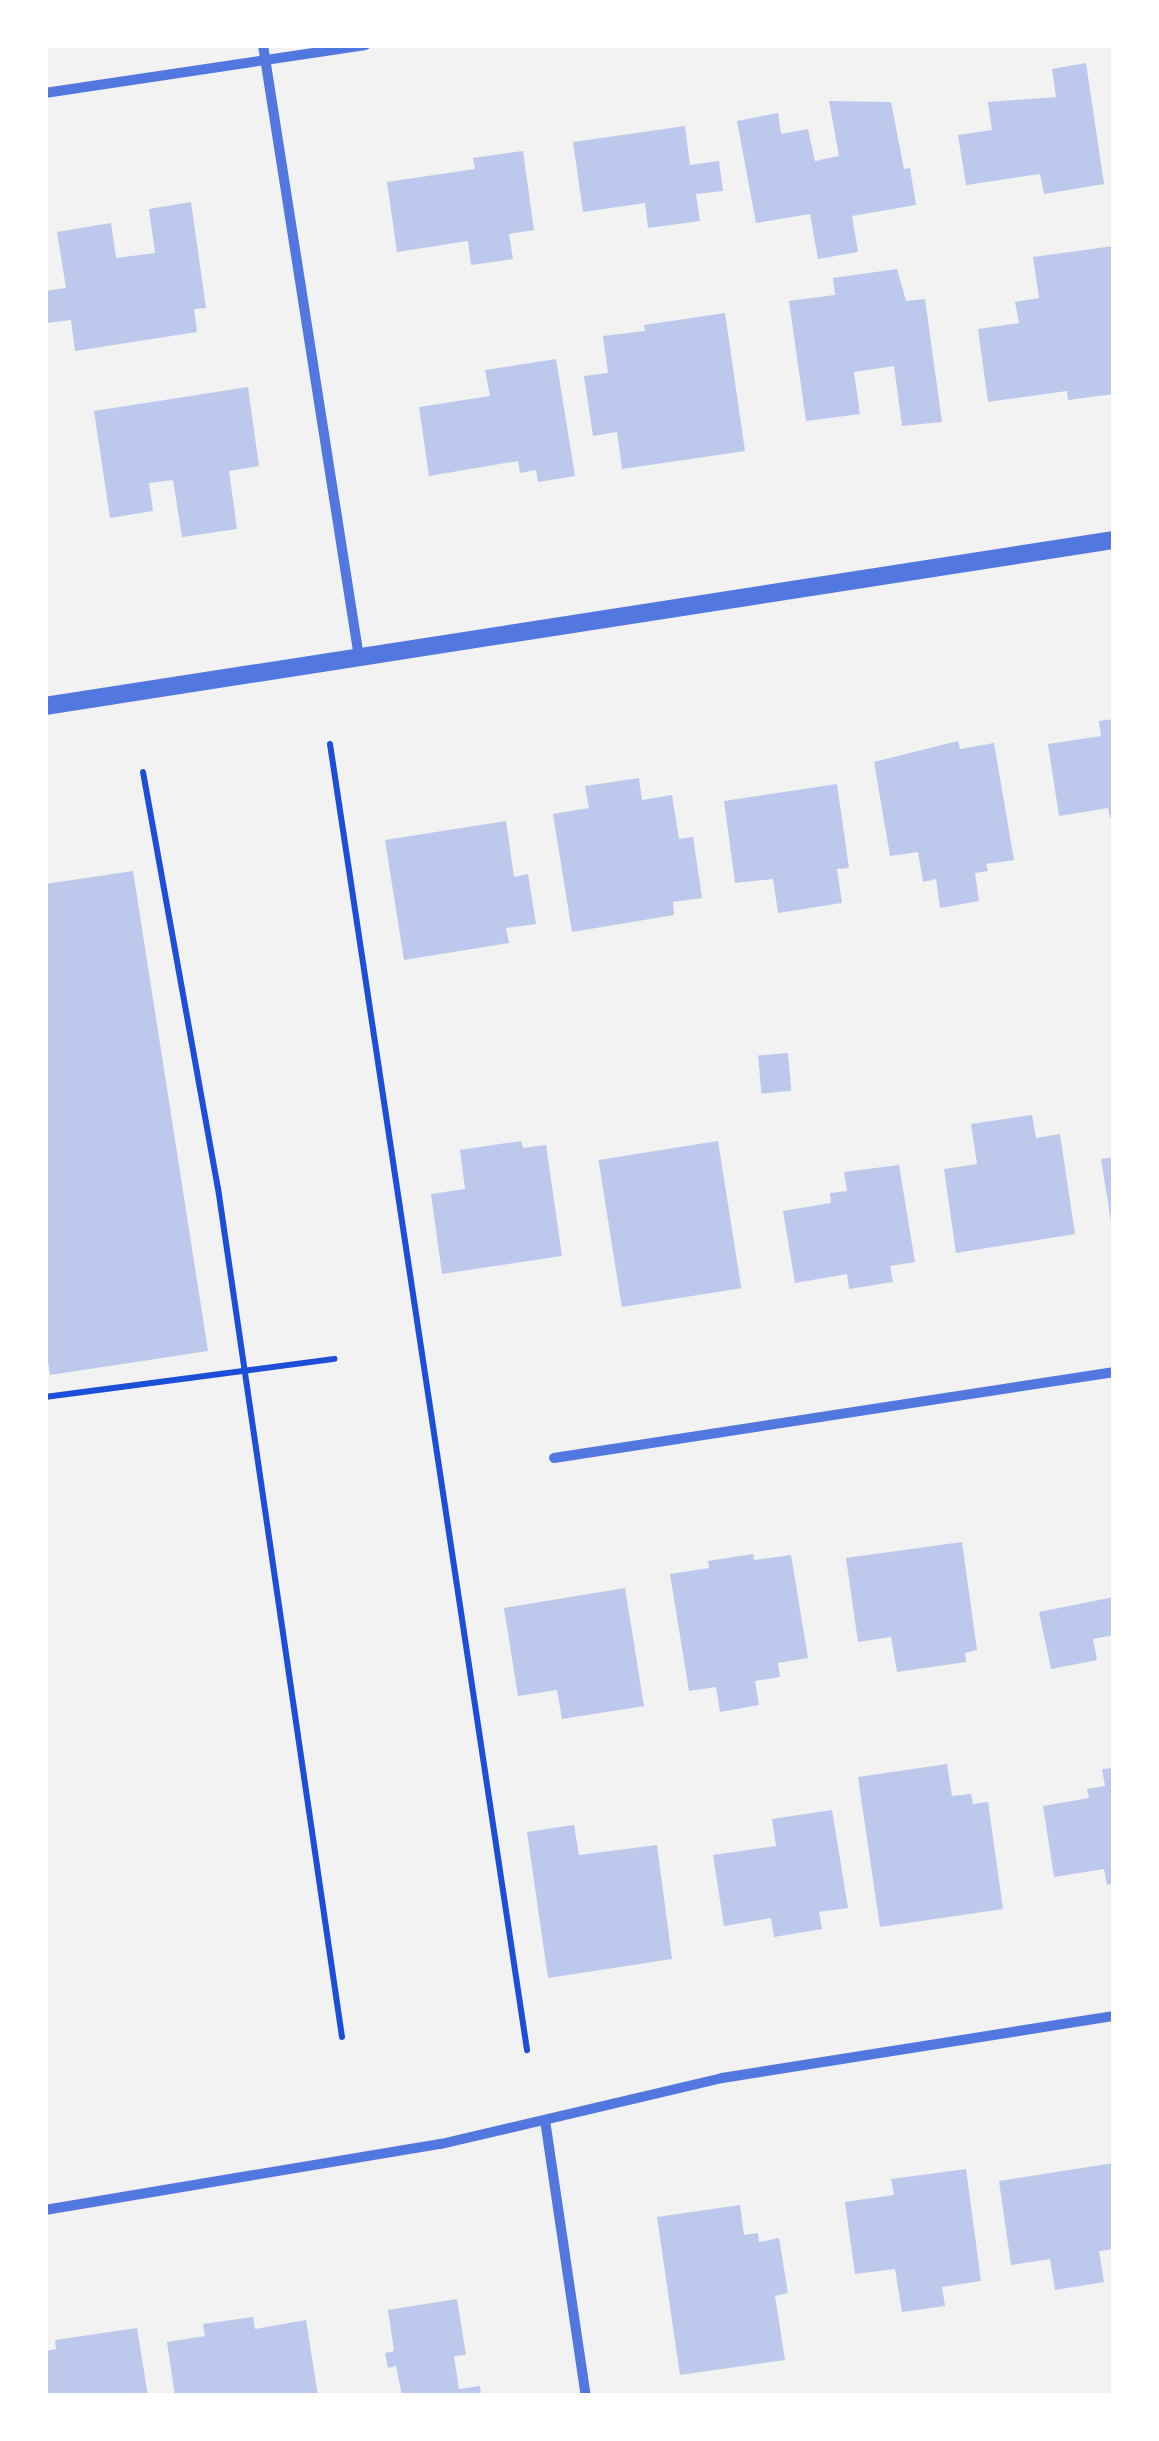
<!DOCTYPE html>
<html>
<head>
<meta charset="utf-8">
<style>
  body { margin:0 }
  #map { position:relative; width:1159px; height:2441px; overflow:hidden; background:#f2f2f2; font-family:Manrope,sans-serif }
  div>[style] { position:absolute }
  .building>* { inset:0; background:#bdc9ec; transform-origin:0 0 }
  .path>* { height:6px; margin:-3px; padding:0 3px; transform-origin:3px; border-radius:3px; background:#1d4ed8 }
  .minor>* { height:10px; margin:-5px; padding:0 5px; transform-origin:5px; border-radius:5px; background:#5277de }
  .tertiary>* { height:18px; margin:-9px; padding:0 9px; transform-origin:9px; border-radius:9px; background:#5277de }
  span { translate:-50% -50%; white-space:nowrap; text-align:center; line-height:1.15; -webkit-text-stroke:8px #fff; paint-order:stroke }
  .frame { position:absolute; inset:0; border:48px solid #fff; pointer-events:none }
</style>
</head>
<body>
<div id="map">
  <div class="building">
    <i style="clip-path:polygon(1086px 63px,1104px 184px,1044px 194px,1040px 174px,966px 185px,958px 135px,992px 130px,988px 102px,1056px 97px,1052px 69px)"></i>
    <i style="clip-path:polygon(829px 101px,891px 102px,904px 169px,910px 168px,916px 205px,852px 216px,858px 252px,818px 259px,810px 214px,756px 223px,737px 121px,778px 113px,781px 134px,808px 129px,815px 161px,839px 156px)"></i>
    <i style="clip-path:polygon(685px 126px,690px 165px,719px 161px,723px 191px,696px 194px,700px 221px,648px 228px,645px 203px,583px 212px,573px 142px)"></i>
    <i style="clip-path:polygon(523px 151px,534px 230px,509px 234px,513px 259px,471px 265px,468px 241px,397px 252px,387px 182px,475px 169px,473px 158px)"></i>
    <i style="clip-path:polygon(191px 202px,206px 308px,194px 309px,197px 332px,75px 351px,71px 320px,47px 323px,45px 291px,66px 288px,57px 232px,111px 223px,116px 258px,155px 253px,149px 209px)"></i>
    <i style="clip-path:polygon(1114px 246px,1114px 394px,1068px 400px,1067px 391px,988px 402px,978px 329px,1019px 323px,1015px 302px,1039px 298px,1033px 257px)"></i>
    <i style="clip-path:polygon(897px 269px,906px 301px,925px 299px,942px 422px,902px 426px,894px 366px,854px 372px,860px 414px,806px 421px,789px 301px,835px 295px,833px 278px)"></i>
    <i style="clip-path:polygon(725px 313px,745px 451px,622px 469px,617px 432px,593px 436px,584px 376px,608px 373px,603px 336px,645px 331px,644px 325px)"></i>
    <i style="clip-path:polygon(556px 359px,575px 476px,538px 482px,536px 470px,520px 473px,518px 461px,429px 476px,419px 407px,490px 396px,485px 370px)"></i>
    <i style="clip-path:polygon(248px 387px,259px 466px,229px 471px,237px 529px,182px 537px,173px 480px,149px 483px,153px 511px,110px 518px,94px 411px)"></i>
    <i style="clip-path:polygon(1114px 719px,1114px 817px,1110px 818px,1108px 808px,1059px 816px,1048px 744px,1101px 736px,1099px 721px)"></i>
    <i style="clip-path:polygon(958px 741px,960px 749px,994px 743px,1014px 860px,986px 864px,988px 871px,975px 873px,979px 901px,940px 908px,936px 879px,923px 882px,918px 852px,890px 856px,874px 762px)"></i>
    <i style="clip-path:polygon(639px 778px,642px 800px,672px 795px,679px 839px,693px 837px,702px 898px,673px 902px,674px 915px,572px 932px,553px 814px,589px 808px,585px 786px)"></i>
    <i style="clip-path:polygon(837px 784px,849px 868px,837px 869px,842px 903px,778px 913px,773px 879px,735px 883px,724px 801px)"></i>
    <i style="clip-path:polygon(506px 821px,514px 877px,528px 874px,536px 924px,506px 928px,509px 943px,404px 960px,385px 840px)"></i>
    <i style="clip-path:polygon(133px 871px,208px 1351px,50px 1375px,45px 1343px,45px 884px)"></i>
    <i style="left:788px;top:1053px;width:38px;height:30px;rotate:85deg"></i>
    <i style="clip-path:polygon(1032px 1115px,1036px 1138px,1060px 1134px,1075px 1234px,956px 1253px,944px 1169px,977px 1164px,971px 1124px)"></i>
    <i style="clip-path:polygon(521px 1141px,523px 1148px,546px 1145px,562px 1256px,442px 1274px,431px 1194px,465px 1189px,460px 1150px)"></i>
    <i style="left:718px;top:1141px;width:149px;height:121px;rotate:81deg"></i>
    <i style="clip-path:polygon(1114px 1157px,1114px 1228px,1112px 1228px,1101px 1159px)"></i>
    <i style="clip-path:polygon(899px 1165px,915px 1262px,890px 1266px,893px 1282px,849px 1289px,847px 1274px,795px 1283px,783px 1211px,831px 1203px,830px 1193px,847px 1191px,844px 1172px)"></i>
    <i style="clip-path:polygon(962px 1542px,977px 1650px,965px 1653px,966px 1662px,897px 1672px,891px 1637px,858px 1642px,846px 1558px)"></i>
    <i style="clip-path:polygon(753px 1554px,754px 1560px,791px 1555px,808px 1658px,778px 1663px,780px 1677px,755px 1681px,759px 1705px,720px 1712px,716px 1687px,689px 1691px,670px 1574px,709px 1568px,708px 1561px)"></i>
    <i style="clip-path:polygon(625px 1588px,644px 1706px,562px 1719px,557px 1690px,518px 1696px,504px 1608px)"></i>
    <i style="clip-path:polygon(1114px 1597px,1114px 1635px,1093px 1639px,1097px 1660px,1051px 1669px,1039px 1612px)"></i>
    <i style="clip-path:polygon(947px 1764px,952px 1796px,971px 1794px,973px 1804px,988px 1802px,1003px 1909px,880px 1927px,858px 1777px)"></i>
    <i style="clip-path:polygon(1114px 1768px,1114px 1883px,1107px 1885px,1104px 1869px,1054px 1877px,1043px 1806px,1089px 1798px,1087px 1789px,1105px 1786px,1102px 1769px)"></i>
    <i style="clip-path:polygon(832px 1810px,848px 1908px,819px 1912px,822px 1929px,774px 1937px,771px 1918px,724px 1926px,713px 1855px,776px 1846px,772px 1819px)"></i>
    <i style="clip-path:polygon(574px 1825px,579px 1855px,657px 1845px,672px 1959px,548px 1978px,527px 1832px)"></i>
    <i style="clip-path:polygon(1114px 2163px,1114px 2249px,1099px 2251px,1104px 2282px,1055px 2290px,1050px 2259px,1011px 2265px,999px 2181px)"></i>
    <i style="clip-path:polygon(966px 2169px,981px 2281px,942px 2287px,945px 2306px,902px 2312px,895px 2269px,855px 2274px,845px 2202px,894px 2195px,891px 2179px)"></i>
    <i style="clip-path:polygon(740px 2205px,744px 2235px,758px 2233px,759px 2242px,779px 2238px,788px 2293px,775px 2296px,785px 2360px,680px 2375px,657px 2217px)"></i>
    <i style="clip-path:polygon(457px 2299px,466px 2355px,454px 2356px,459px 2389px,480px 2386px,481px 2396px,402px 2396px,396px 2366px,388px 2368px,385px 2353px,394px 2351px,388px 2310px)"></i>
    <i style="clip-path:polygon(253px 2317px,255px 2329px,306px 2320px,318px 2396px,175px 2396px,167px 2342px,205px 2336px,203px 2324px)"></i>
    <i style="clip-path:polygon(137px 2328px,148px 2396px,45px 2396px,45px 2351px,56px 2349px,55px 2340px)"></i>
  </div>
  <div class="path">
    <i style="left:330px;top:744px;width:1321px;rotate:81.42deg"></i>
    <i style="left:143px;top:772px;width:423px;rotate:79.8deg"></i>
    <i style="left:218px;top:1188px;width:858px;rotate:81.69deg"></i>
    <i style="left:45px;top:1397px;width:292px;rotate:-7.5deg"></i>
  </div>
  <div class="minor">
    <i style="left:263px;top:45px;width:619px;rotate:81.09deg"></i>
    <i style="left:45px;top:93px;width:324px;rotate:-8.5deg"></i>
    <i style="left:554px;top:1458px;width:567px;rotate:-8.73deg"></i>
    <i style="left:545px;top:2120px;width:279px;rotate:81.6deg"></i>
    <i style="left:45px;top:2210px;width:401px;rotate:-9.5deg"></i>
    <i style="left:441px;top:2144px;width:289px;rotate:-13.2deg"></i>
    <i style="left:722px;top:2078px;width:397px;rotate:-9deg"></i>
  </div>
  <div class="tertiary">
    <i style="left:45px;top:706px;width:1082px;rotate:-8.83deg"></i>
  </div>
  <div class="frame"></div>
</div>
</body>
</html>
